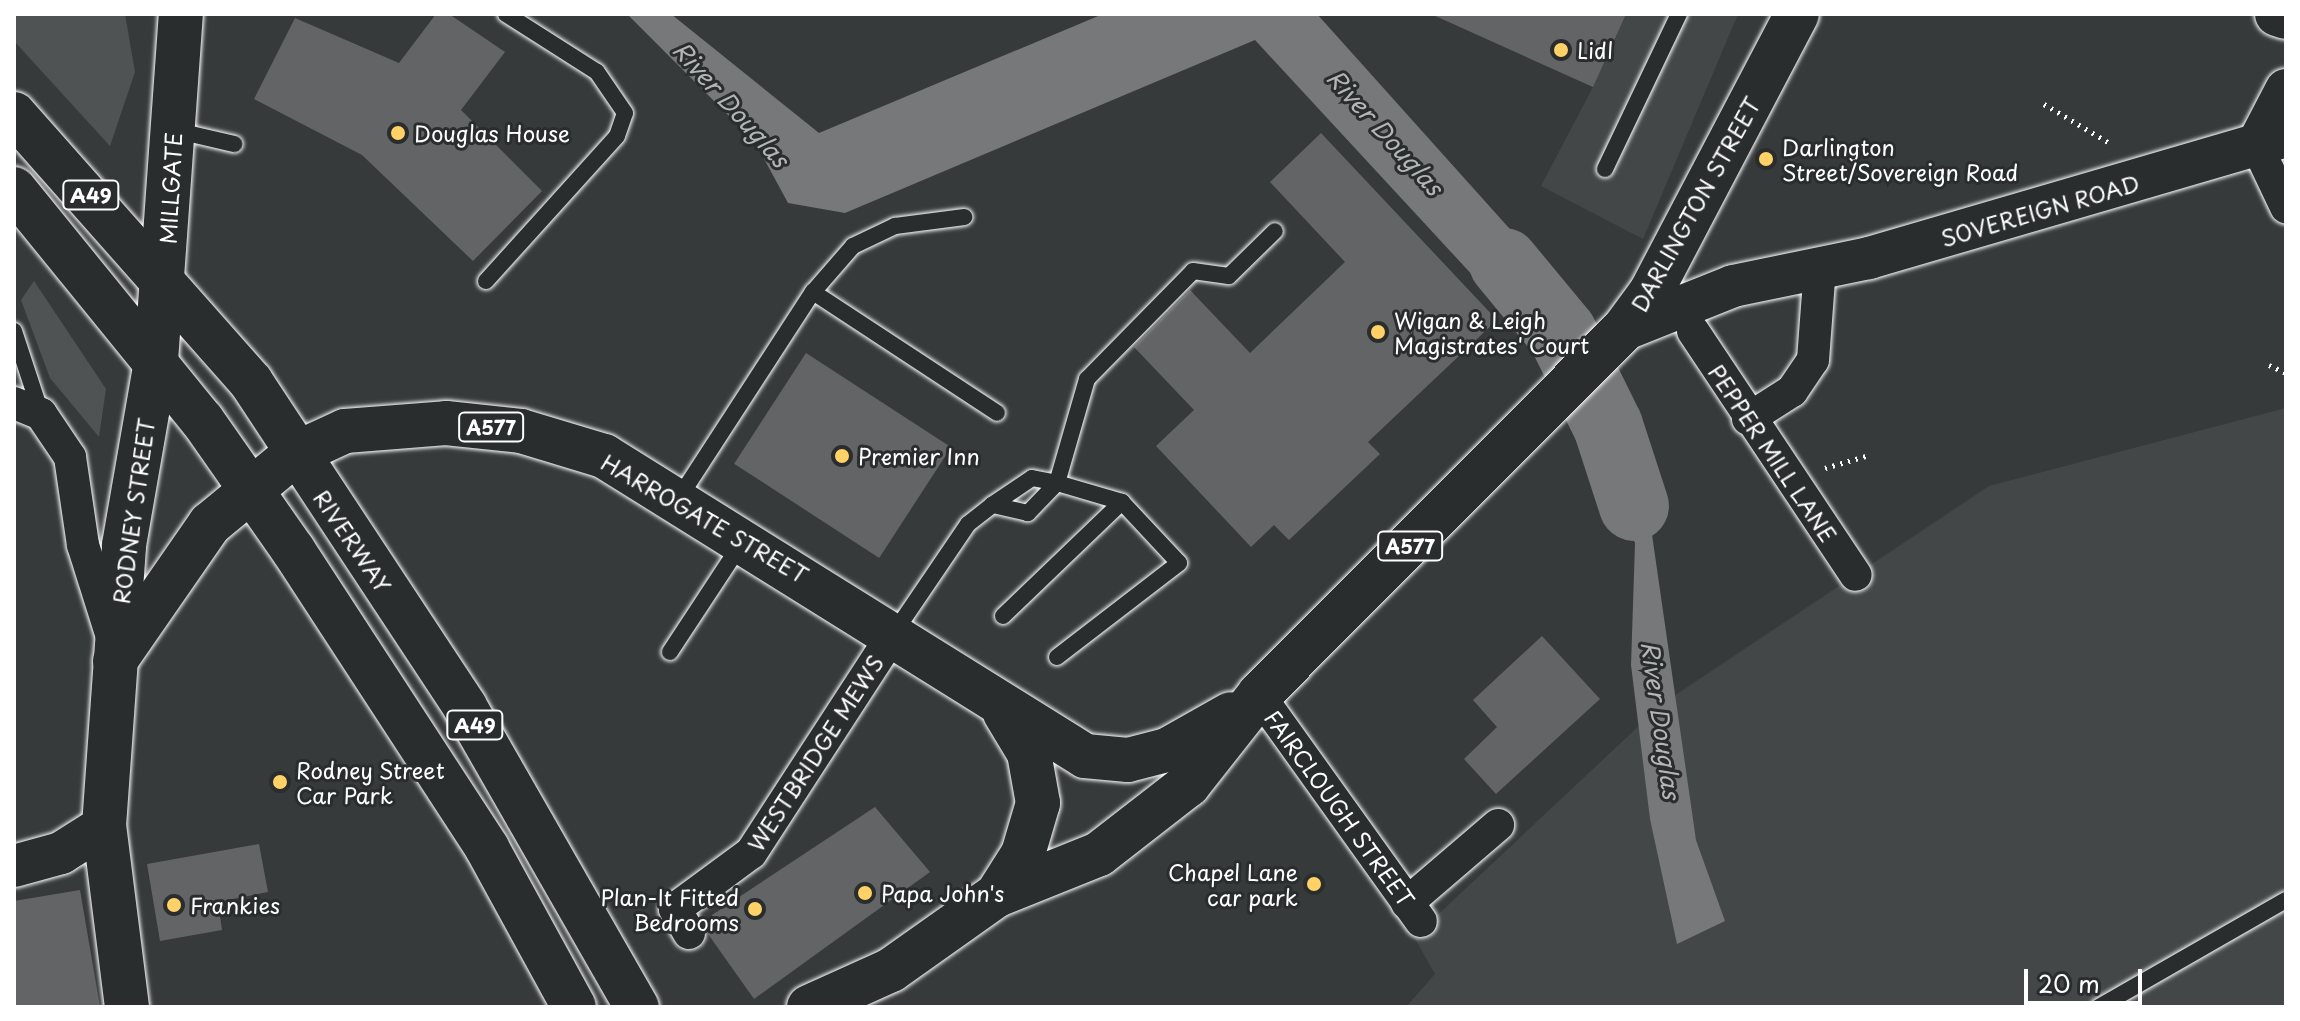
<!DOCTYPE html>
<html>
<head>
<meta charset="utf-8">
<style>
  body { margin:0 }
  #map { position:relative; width:2300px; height:1021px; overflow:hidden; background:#373a3b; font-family:"Playpen Sans",sans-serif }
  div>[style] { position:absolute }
  .built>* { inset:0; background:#444748 }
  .green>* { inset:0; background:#505354 }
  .water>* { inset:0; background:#767879 }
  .river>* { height:70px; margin:-35px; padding:0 35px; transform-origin:35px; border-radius:35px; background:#767879 }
  .building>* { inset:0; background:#636465; transform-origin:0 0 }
  .path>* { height:5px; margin-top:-2.5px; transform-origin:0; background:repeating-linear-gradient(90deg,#fff 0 2px,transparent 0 8px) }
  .roads { filter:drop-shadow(0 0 2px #fff) drop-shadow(0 0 2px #fff) }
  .service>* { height:16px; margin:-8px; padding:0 8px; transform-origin:8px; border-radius:8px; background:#2a2d2e }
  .minor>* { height:32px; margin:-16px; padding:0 16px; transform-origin:16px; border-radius:16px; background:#2a2d2e }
  .tertiary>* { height:42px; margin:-21px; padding:0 21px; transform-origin:21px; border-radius:21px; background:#2a2d2e }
  .secondary>* { height:44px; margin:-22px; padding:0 22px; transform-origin:22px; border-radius:22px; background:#2a2d2e }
  .primary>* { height:44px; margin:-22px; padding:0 22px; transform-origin:22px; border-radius:22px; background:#2a2d2e }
  .trunk>* { height:44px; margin:-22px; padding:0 22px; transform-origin:22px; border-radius:22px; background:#2a2d2e }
  .dots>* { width:22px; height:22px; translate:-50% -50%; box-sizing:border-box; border:4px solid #2a2d2e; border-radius:50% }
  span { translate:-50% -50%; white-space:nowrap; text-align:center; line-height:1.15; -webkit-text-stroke:6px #2a2d2e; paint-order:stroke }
  .shield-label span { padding:2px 6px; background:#2a2d2e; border:2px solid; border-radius:6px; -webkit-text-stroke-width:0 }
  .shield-label { font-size:20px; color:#fff; font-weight:700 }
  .poi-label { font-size:22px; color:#fff }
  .left { translate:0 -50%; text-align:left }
  .right { translate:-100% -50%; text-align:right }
  .street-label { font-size:22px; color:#fff }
  .water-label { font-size:24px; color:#b4b5b5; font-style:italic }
  .frame { position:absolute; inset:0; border:16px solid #fff; pointer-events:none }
  .scale { position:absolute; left:2024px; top:969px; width:118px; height:36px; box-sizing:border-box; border:4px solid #fff; border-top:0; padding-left:10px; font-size:24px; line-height:28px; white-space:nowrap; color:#fff; -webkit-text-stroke:6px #2a2d2e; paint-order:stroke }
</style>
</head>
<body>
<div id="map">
  <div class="built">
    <i style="clip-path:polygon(1431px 14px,1738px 14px,1643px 239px,1541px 186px,1593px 87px)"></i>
    <i style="clip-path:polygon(2286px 408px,2286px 1007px,1406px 1007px,1435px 974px,1414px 937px,1641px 724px,1650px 819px,1724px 921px,1696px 840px,1671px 698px,1989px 486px)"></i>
  </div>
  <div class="green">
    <i style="clip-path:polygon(14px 14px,125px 14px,135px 72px,110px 146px,14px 41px)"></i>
    <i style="clip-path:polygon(34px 281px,106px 389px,99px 437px,50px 378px,21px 300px)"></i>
  </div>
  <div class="water">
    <i style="clip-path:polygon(627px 14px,671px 14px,819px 133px,1103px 14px,1317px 14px,1586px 314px,1549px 358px,1255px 40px,845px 213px,788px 203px,755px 142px)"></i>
    <i style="clip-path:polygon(1612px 406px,1643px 472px,1696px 840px,1725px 921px,1677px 944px,1650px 819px,1631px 665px,1635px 543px,1585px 434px)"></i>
  </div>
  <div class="river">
    <i style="left:1504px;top:263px;width:91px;rotate:50.4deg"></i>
    <i style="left:1562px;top:333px;width:104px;rotate:63.7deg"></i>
    <i style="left:1608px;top:426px;width:84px;rotate:72deg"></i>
  </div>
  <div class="building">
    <i style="clip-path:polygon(436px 14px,449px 14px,505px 52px,461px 110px,542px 191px,473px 261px,362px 155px,254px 99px,295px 18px,399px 63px)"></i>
    <i style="clip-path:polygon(1431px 14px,1626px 14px,1593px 87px)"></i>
    <i style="clip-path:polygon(1321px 133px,1497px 320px,1368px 442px,1380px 454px,1289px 540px,1274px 525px,1251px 547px,1156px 446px,1194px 410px,1134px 347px,1190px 290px,1250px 353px,1345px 262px,1270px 182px)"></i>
    <i style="left:806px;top:353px;width:173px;height:132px;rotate:33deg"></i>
    <i style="clip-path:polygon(1542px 636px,1600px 699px,1496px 794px,1464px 759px,1497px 727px,1473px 700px)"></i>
    <i style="clip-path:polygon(875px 807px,930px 872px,754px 999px,708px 934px,712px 915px)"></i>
    <i style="clip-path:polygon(259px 844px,268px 892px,218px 902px,222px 930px,160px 941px,147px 864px)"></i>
    <i style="clip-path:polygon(80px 890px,100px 1007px,14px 1007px,14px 901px)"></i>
  </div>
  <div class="path">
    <i style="left:2044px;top:104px;width:78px;rotate:30.8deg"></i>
    <i style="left:2269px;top:365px;width:19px;rotate:25deg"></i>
    <i style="left:1825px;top:468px;width:43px;rotate:-16.3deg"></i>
  </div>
  <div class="roads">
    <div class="service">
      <i style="left:174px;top:130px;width:62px;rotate:13.1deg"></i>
      <i style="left:1605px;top:169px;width:172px;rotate:-64.5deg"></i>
      <i style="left:486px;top:281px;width:195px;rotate:-47.9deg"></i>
      <i style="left:617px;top:136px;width:24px;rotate:-71deg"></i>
      <i style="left:625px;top:113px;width:50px;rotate:-124.3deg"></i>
      <i style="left:597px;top:72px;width:108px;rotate:-147.5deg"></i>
      <i style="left:813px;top:292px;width:220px;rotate:33.3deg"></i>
      <i style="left:14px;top:331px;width:86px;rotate:71.8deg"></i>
      <i style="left:679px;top:498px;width:246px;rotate:-57deg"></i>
      <i style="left:813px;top:292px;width:61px;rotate:-49deg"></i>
      <i style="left:853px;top:246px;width:47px;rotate:-25.5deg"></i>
      <i style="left:895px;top:226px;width:70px;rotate:-7.4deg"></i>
      <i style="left:1003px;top:616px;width:165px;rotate:-43.8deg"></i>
      <i style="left:894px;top:633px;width:132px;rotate:-55.8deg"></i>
      <i style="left:968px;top:524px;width:31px;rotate:-38deg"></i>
      <i style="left:992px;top:505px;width:48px;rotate:-34deg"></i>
      <i style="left:1032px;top:478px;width:25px;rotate:11deg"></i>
      <i style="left:1057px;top:483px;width:42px;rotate:134deg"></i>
      <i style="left:1028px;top:513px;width:37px;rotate:-167deg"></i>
      <i style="left:670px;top:652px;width:129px;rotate:-56.7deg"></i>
      <i style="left:1057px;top:657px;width:154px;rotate:-37.6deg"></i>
      <i style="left:1179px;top:563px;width:83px;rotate:-133.1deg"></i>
      <i style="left:1122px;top:502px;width:68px;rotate:-163.7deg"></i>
      <i style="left:1057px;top:483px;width:108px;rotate:-73.9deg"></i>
      <i style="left:1087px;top:379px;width:151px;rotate:-45.5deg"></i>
      <i style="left:1193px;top:271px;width:36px;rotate:8deg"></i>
      <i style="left:1229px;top:276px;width:64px;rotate:-44.4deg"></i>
      <i style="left:2099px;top:1007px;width:215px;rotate:-29.8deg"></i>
    </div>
    <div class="minor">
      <i style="left:2257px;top:146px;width:68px;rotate:64.6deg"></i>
      <i style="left:1693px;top:331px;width:293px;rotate:56.3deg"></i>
      <i style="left:14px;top:403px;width:29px;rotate:22deg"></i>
      <i style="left:41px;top:414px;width:52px;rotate:56deg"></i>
      <i style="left:70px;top:457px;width:89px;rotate:81.6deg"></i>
      <i style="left:83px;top:545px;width:93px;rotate:72.5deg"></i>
      <i style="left:1748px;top:419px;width:52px;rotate:-32.5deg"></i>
      <i style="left:1792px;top:391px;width:37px;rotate:-56deg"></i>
      <i style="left:1813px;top:360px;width:94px;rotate:-85.7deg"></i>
      <i style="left:1259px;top:695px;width:278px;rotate:54.4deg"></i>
      <i style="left:1407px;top:903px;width:120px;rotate:-40.6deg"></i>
      <i style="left:689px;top:933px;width:28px;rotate:-120deg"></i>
      <i style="left:675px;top:909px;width:94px;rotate:-36.4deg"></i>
      <i style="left:751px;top:853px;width:262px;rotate:-57deg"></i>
    </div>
    <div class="tertiary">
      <i style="left:2257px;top:146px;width:63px;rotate:-62.6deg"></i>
      <i style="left:1623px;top:330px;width:118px;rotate:-21.8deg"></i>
      <i style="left:1733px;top:286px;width:139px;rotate:-11.6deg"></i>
      <i style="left:1869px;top:258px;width:434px;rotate:-16.3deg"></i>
      <i style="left:14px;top:866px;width:49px;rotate:-15.5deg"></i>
      <i style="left:61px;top:853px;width:51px;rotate:-32.1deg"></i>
    </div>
    <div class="secondary">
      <i style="left:156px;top:361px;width:348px;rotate:-85.9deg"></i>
    </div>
    <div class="primary">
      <i style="left:2277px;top:14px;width:9px;rotate:18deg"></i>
    </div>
    <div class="trunk">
      <i style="left:14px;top:114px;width:358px;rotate:48.5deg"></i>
      <i style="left:251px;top:382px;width:389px;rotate:56.6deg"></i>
      <i style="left:465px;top:707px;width:346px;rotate:60.2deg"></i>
      <i style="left:14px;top:189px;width:298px;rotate:50.9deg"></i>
      <i style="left:202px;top:420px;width:159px;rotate:55deg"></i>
      <i style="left:293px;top:550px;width:356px;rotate:56.9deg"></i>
      <i style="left:487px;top:848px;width:181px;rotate:61.3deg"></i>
      <i style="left:115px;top:661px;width:167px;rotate:-55.3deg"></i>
      <i style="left:210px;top:524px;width:110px;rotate:-39.5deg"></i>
      <i style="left:295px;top:454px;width:55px;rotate:-24.7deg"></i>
      <i style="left:345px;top:431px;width:101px;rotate:-4.5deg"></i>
      <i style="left:446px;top:423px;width:75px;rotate:6.1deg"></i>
      <i style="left:521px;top:431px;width:87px;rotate:16.8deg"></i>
      <i style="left:604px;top:456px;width:567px;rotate:31.95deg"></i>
      <i style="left:1085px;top:756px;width:43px;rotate:5.3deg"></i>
      <i style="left:1128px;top:760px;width:40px;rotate:-14.4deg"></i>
      <i style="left:1167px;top:750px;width:73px;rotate:-29.4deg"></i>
      <i style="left:997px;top:895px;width:49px;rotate:-57.6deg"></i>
      <i style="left:1023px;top:854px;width:53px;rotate:-73.6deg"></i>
      <i style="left:1038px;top:803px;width:51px;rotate:-100.2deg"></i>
      <i style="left:1029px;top:753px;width:47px;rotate:-121deg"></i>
      <i style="left:127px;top:1007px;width:182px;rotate:-97.2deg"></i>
      <i style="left:104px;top:826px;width:282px;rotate:-85.9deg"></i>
      <i style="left:124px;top:545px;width:187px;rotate:-80.1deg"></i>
      <i style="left:809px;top:1007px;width:90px;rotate:-24.3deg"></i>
      <i style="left:891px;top:970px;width:130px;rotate:-35.3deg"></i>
      <i style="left:997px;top:895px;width:110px;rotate:-21.9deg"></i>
      <i style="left:1099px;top:854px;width:113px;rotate:-37.8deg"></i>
      <i style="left:1188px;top:785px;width:115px;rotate:-51.7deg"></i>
      <i style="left:1259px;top:695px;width:515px;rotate:-45.08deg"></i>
      <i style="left:1623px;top:330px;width:47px;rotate:-53.6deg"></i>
      <i style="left:1651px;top:292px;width:314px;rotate:-62.3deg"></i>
    </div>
  </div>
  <div class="dots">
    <i style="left:1561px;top:50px;background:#ffd166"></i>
    <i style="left:398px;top:133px;background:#ffd166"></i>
    <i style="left:1766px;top:159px;background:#ffd166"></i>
    <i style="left:1378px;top:332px;background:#ffd166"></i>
    <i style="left:842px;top:456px;background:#ffd166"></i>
    <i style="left:280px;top:782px;background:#ffd166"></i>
    <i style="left:1314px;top:884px;background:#ffd166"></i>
    <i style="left:865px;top:893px;background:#ffd166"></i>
    <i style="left:174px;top:905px;background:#ffd166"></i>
    <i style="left:755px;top:909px;background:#ffd166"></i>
  </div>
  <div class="shield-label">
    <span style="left:91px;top:195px">A49</span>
    <span style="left:491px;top:427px">A577</span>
    <span style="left:1410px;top:546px">A577</span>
    <span style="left:475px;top:725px">A49</span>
  </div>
  <div class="poi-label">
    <span class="left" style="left:1577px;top:50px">Lidl</span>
    <span class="left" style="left:414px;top:133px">Douglas House</span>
    <span class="left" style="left:1782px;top:159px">Darlington<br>Street/Sovereign Road</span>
    <span class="left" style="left:1394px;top:332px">Wigan &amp; Leigh<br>Magistrates' Court</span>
    <span class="left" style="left:858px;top:456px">Premier Inn</span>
    <span class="left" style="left:296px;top:782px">Rodney Street<br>Car Park</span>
    <span class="right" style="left:1298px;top:884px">Chapel Lane<br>car park</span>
    <span class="left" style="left:881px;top:893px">Papa John's</span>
    <span class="right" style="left:739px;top:909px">Plan-It Fitted<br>Bedrooms</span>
    <span class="left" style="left:190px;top:905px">Frankies</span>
  </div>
  <div class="street-label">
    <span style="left:170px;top:188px;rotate:-87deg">MILLGATE</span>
    <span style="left:1695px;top:204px;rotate:-61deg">DARLINGTON STREET</span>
    <span style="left:2040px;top:210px;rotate:-16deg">SOVEREIGN ROAD</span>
    <span style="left:1773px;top:453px;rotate:56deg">PEPPER MILL LANE</span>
    <span style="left:133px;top:511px;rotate:-82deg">RODNEY STREET</span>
    <span style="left:705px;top:518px;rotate:30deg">HARROGATE STREET</span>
    <span style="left:353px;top:541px;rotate:56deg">RIVERWAY</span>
    <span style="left:815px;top:753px;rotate:-57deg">WESTBRIDGE MEWS</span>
    <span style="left:1340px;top:808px;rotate:54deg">FAIRCLOUGH STREET</span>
  </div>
  <div class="water-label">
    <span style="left:731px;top:104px;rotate:48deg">River Douglas</span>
    <span style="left:1385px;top:132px;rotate:48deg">River Douglas</span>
    <span style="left:1661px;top:720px;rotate:82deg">River Douglas</span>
  </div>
  <div class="frame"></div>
  <div class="scale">20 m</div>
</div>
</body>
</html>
